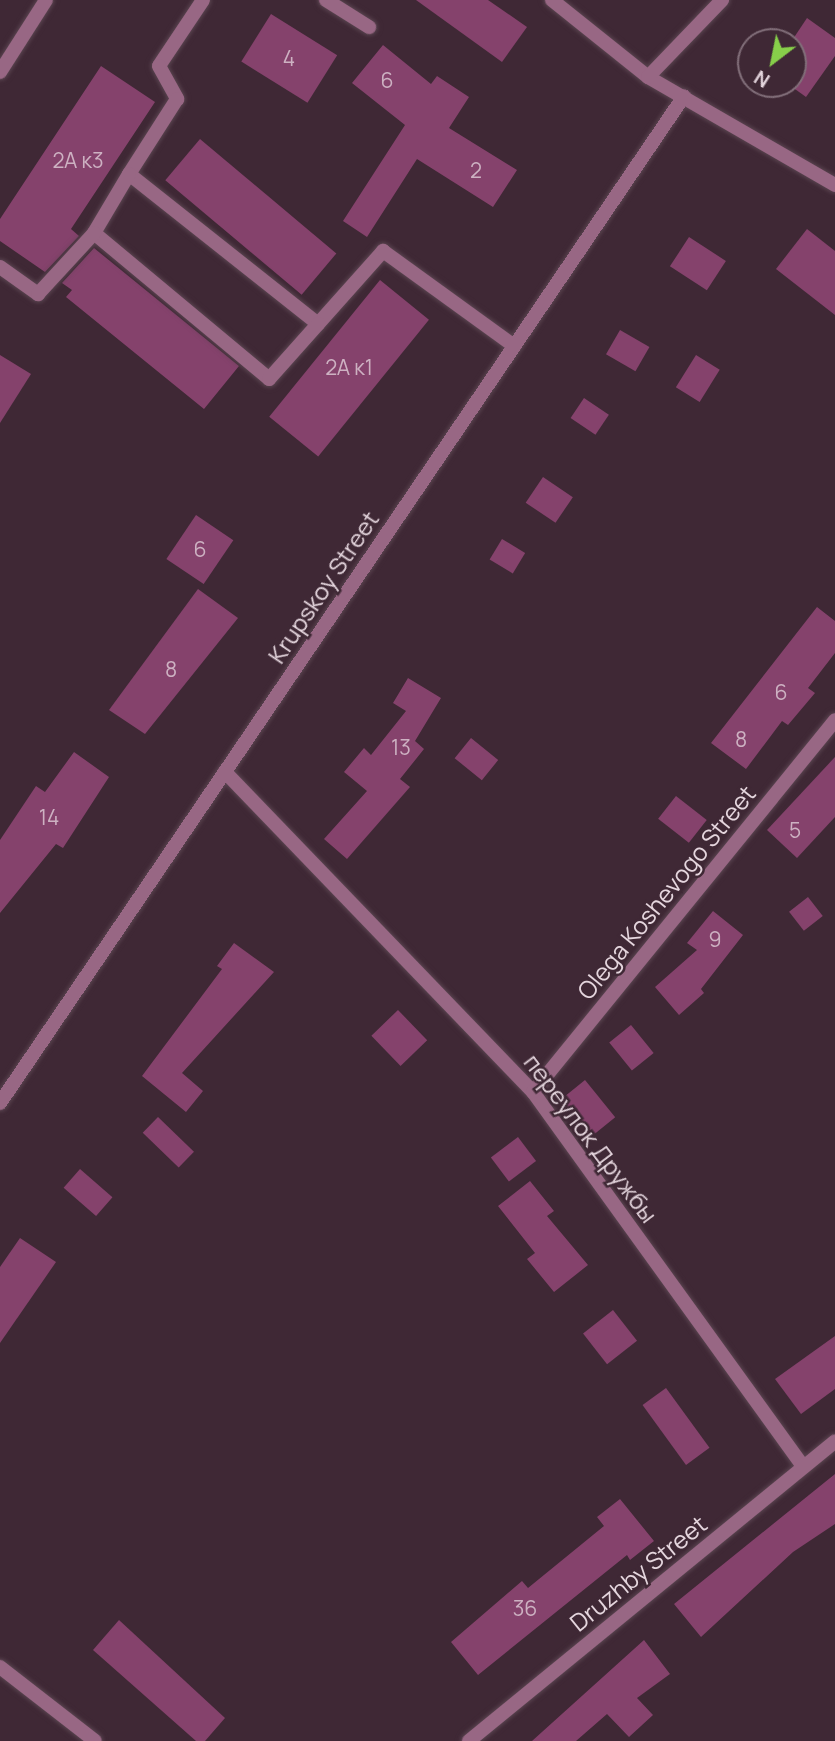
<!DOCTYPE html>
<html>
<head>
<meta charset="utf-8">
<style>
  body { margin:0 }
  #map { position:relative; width:835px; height:1741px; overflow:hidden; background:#3f2835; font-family:Manrope,sans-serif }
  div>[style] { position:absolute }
  .building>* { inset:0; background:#85426c; transform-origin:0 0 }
  .roads { filter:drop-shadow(0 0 2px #5a4450) drop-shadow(0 0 2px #5a4450) }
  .lane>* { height:14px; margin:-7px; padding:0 7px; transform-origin:7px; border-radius:7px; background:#986784 }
  .street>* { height:14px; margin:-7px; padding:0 7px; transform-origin:7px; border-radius:7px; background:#986784 }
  span { translate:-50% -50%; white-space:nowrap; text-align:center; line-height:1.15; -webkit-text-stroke:5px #3f2835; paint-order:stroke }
  .number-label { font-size:21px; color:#cdb1c2 }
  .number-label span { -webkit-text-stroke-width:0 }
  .street-label { font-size:24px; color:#e5d6de }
  .north { position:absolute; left:737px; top:28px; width:70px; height:70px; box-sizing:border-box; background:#3f2835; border:2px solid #816e79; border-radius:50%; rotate:212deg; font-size:19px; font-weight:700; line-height:28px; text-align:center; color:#e5d6de }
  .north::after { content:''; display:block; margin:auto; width:24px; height:32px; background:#87cf4a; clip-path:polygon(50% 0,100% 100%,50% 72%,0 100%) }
</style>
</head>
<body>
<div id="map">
  <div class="building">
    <i style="clip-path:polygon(416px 0,488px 0,527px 27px,502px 62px)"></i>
    <i style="left:271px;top:14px;width:78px;height:56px;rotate:32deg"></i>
    <i style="clip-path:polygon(807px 18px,835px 38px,835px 56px,806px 97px,788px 84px,791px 42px)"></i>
    <i style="clip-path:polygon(383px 45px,431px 84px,437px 76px,469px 97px,449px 128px,517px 170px,493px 207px,417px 159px,367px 237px,343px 221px,405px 125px,352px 83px)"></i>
    <i style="clip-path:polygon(101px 66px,155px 102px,71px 229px,79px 236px,45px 272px,0 241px,0 219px)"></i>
    <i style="left:200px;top:139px;width:178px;height:54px;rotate:40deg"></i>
    <i style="clip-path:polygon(807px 229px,835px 251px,835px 315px,776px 269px)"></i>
    <i style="left:689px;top:237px;width:44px;height:35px;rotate:33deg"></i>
    <i style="clip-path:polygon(94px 248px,239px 366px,204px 409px,66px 297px,72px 290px,62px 283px)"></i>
    <i style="left:380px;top:280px;width:63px;height:176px;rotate:39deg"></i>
    <i style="left:620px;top:330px;width:34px;height:28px;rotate:30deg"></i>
    <i style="clip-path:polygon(0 355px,31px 374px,0 423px)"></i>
    <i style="left:696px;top:355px;width:28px;height:38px;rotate:32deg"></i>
    <i style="left:584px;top:398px;width:30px;height:24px;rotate:34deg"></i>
    <i style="left:543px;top:477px;width:36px;height:31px;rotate:34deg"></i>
    <i style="left:196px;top:515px;width:45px;height:53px;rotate:34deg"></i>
    <i style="left:502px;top:539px;width:27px;height:24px;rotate:31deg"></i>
    <i style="clip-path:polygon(198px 589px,238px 618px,145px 734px,109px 710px)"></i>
    <i style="clip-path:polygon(817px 607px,835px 621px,835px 653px,808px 688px,815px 693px,788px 725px,782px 721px,746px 769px,711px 743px)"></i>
    <i style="clip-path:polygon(408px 678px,441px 698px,415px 741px,424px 749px,400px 779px,410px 787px,347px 859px,324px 839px,367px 791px,344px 772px,364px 748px,371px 755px,406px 711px,393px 703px)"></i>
    <i style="left:471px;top:738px;width:35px;height:26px;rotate:39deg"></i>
    <i style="clip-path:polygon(74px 752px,109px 777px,63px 848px,56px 844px,0 913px,0 840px,36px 786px,45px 792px)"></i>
    <i style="clip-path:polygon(835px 757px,835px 817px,797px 858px,767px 830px)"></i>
    <i style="left:676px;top:796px;width:39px;height:29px;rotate:38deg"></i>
    <i style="left:808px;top:897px;width:24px;height:24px;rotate:52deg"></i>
    <i style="clip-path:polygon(713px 911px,743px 935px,701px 989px,704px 993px,679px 1015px,655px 987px,697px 950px,687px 943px)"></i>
    <i style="clip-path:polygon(234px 943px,274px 972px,182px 1073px,203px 1091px,186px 1112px,142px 1076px,222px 969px,217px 966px)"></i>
    <i style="left:398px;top:1010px;width:42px;height:37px;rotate:46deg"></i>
    <i style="left:631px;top:1025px;width:36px;height:28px;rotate:51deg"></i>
    <i style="left:585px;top:1080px;width:48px;height:31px;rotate:51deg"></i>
    <i style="left:158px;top:1117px;width:50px;height:22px;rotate:44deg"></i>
    <i style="left:518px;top:1137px;width:30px;height:34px;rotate:53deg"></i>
    <i style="left:80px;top:1169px;width:43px;height:25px;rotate:41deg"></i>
    <i style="clip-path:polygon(530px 1181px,554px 1211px,547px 1216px,588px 1265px,554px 1292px,527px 1259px,535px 1253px,498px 1206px)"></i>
    <i style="clip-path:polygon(20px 1238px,56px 1262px,0 1343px,0 1267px)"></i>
    <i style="left:613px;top:1310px;width:39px;height:38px;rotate:52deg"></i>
    <i style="clip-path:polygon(835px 1336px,835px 1389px,801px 1414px,775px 1379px)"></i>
    <i style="left:666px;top:1388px;width:74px;height:29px;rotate:54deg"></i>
    <i style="clip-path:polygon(835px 1474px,835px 1524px,793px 1552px,701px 1637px,674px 1604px)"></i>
    <i style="clip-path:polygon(620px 1499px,654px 1541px,630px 1560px,627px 1555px,478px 1675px,451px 1642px,522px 1581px,528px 1588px,604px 1526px,597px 1517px)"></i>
    <i style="clip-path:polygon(119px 1620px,225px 1718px,205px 1741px,196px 1741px,93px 1650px)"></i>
    <i style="clip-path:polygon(644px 1640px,670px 1674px,637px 1698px,653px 1715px,629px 1737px,607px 1714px,576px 1741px,532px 1741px)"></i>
  </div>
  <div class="roads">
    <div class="lane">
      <i style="left:203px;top:0;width:79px;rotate:123.7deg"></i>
      <i style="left:159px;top:66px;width:38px;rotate:61deg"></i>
      <i style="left:177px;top:99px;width:89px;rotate:122.6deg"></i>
      <i style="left:129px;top:174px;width:241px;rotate:38.4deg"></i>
      <i style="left:318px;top:324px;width:98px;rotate:-48.3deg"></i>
      <i style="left:383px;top:251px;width:162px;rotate:35.9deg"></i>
      <i style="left:326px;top:0;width:51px;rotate:32.1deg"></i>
      <i style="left:129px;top:174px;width:69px;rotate:120.7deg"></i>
      <i style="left:94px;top:233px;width:228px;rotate:39.8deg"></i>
      <i style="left:269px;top:379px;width:74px;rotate:-48.3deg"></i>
      <i style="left:0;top:267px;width:47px;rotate:35.4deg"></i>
      <i style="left:38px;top:294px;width:83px;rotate:-47.4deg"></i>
    </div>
    <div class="street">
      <i style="left:552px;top:0;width:123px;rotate:38.7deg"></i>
      <i style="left:648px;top:77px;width:216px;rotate:30deg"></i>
      <i style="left:0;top:72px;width:85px;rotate:-57.4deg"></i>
      <i style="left:648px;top:77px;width:107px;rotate:-46.1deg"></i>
      <i style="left:225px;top:772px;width:444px;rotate:46.1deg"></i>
      <i style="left:533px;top:1092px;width:462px;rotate:54.2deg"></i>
      <i style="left:533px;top:1092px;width:479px;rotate:-50.9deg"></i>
      <i style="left:0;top:1103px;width:1217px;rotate:-55.81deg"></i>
      <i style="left:0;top:1667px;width:120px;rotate:37.9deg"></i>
      <i style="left:469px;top:1741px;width:473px;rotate:-39.3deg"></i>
    </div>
  </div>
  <div class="number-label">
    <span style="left:289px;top:58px">4</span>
    <span style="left:387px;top:80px">6</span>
    <span style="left:78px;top:160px">2А к3</span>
    <span style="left:476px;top:170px">2</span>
    <span style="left:349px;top:367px">2А к1</span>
    <span style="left:200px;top:549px">6</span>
    <span style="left:171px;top:669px">8</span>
    <span style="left:781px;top:692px">6</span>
    <span style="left:741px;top:739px">8</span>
    <span style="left:401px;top:747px">13</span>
    <span style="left:49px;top:817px">14</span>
    <span style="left:795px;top:830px">5</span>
    <span style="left:715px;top:939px">9</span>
    <span style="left:525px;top:1608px">36</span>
  </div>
  <div class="street-label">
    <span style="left:323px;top:587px;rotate:-56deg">Krupskoy Street</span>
    <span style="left:666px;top:892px;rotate:-51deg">Olega Koshevogo Street</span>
    <span style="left:591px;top:1138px;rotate:53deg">переулок Дружбы</span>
    <span style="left:638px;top:1573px;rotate:-39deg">Druzhby Street</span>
  </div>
  <div class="north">N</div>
</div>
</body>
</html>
